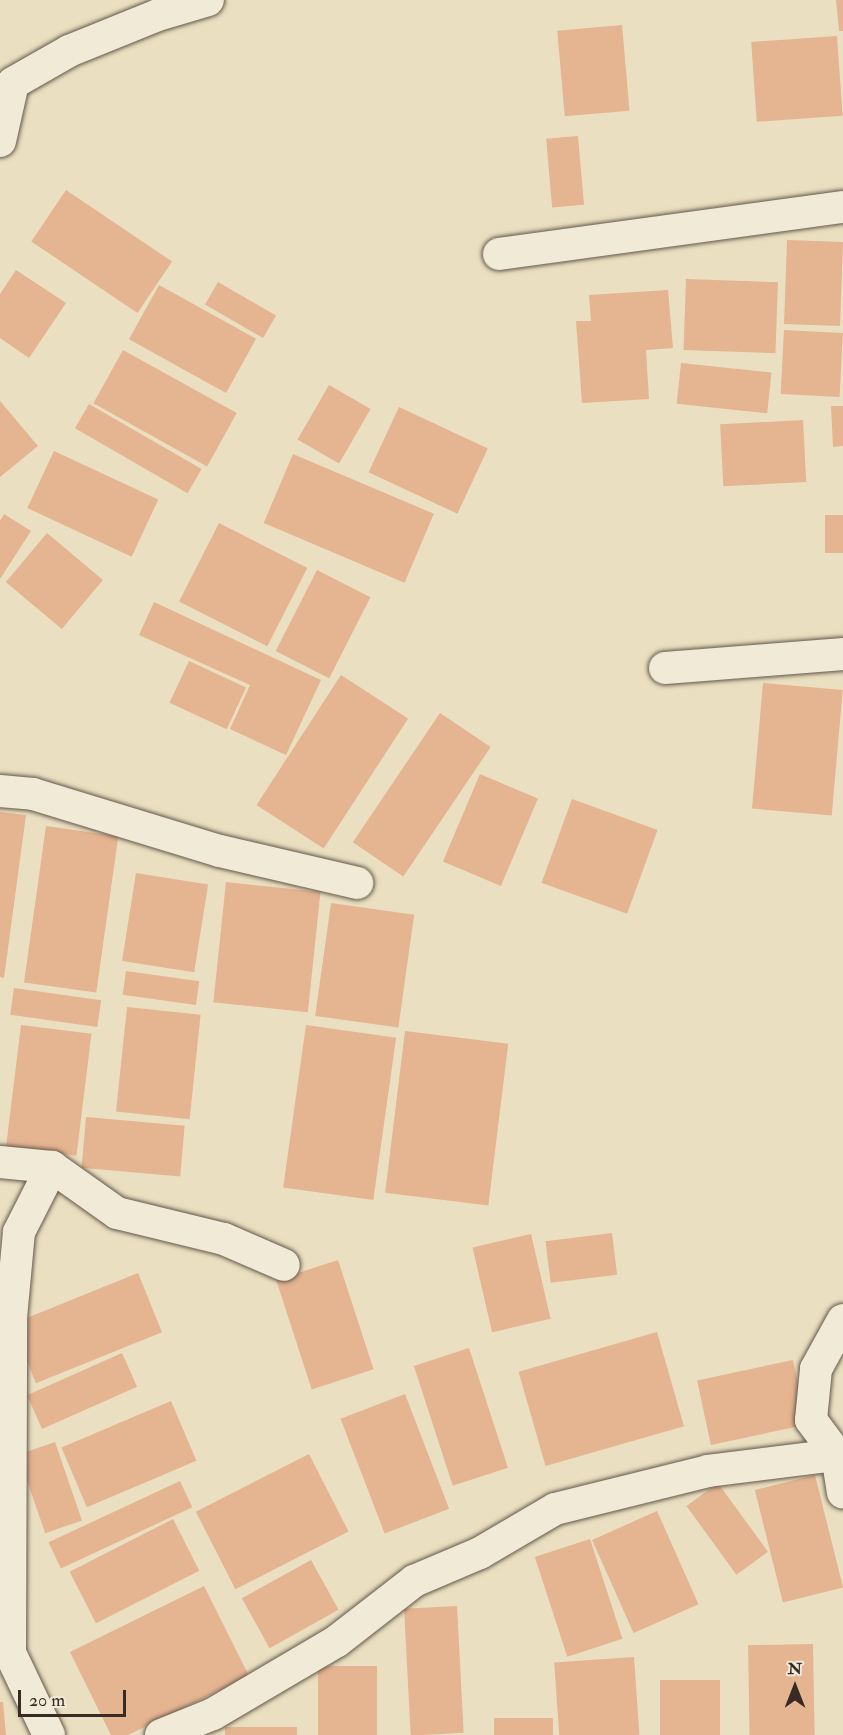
<!DOCTYPE html>
<html>
<head>
<meta charset="utf-8">
<style>
  body { margin:0 }
  #map { position:relative; width:843px; height:1735px; overflow:hidden; background:#eadfc0; font-family:"IM FELL Double Pica",serif }
  div>[style] { position:absolute }
  .building>* { inset:0; background:#e5b491; transform-origin:0 0 }
  .roads { filter:drop-shadow(0 0 2px #64574b) drop-shadow(0 0 2px #64574b) }
  .minor>* { height:32px; margin:-16px; padding:0 16px; transform-origin:16px; border-radius:16px; background:#f1ead6 }
  span { translate:-50% -50%; white-space:nowrap; text-align:center; line-height:1.15; -webkit-text-stroke:4.5px #f1ead6; paint-order:stroke }
  .north { position:absolute; left:765px; top:1657px; width:60px; height:60px; -webkit-text-stroke:4px #f1ead6; paint-order:stroke; rotate:0deg; font-size:16px; font-weight:700; line-height:24px; text-align:center; color:#382a24 }
  .north::after { content:''; display:block; margin:auto; width:21px; height:27px; background:#382a24; clip-path:polygon(50% 0,100% 100%,50% 72%,0 100%) }
  .scale { position:absolute; left:18px; top:1690px; width:108px; height:27px; box-sizing:border-box; border:3px solid #382a24; border-top:0; padding-left:8px; font-size:18px; line-height:21px; white-space:nowrap; color:#382a24; -webkit-text-stroke:4px #f1ead6; paint-order:stroke }
</style>
</head>
<body>
<div id="map">
  <div class="building">
    <i style="clip-path:polygon(836px 0,843px 0,843px 31px,839px 31px)"></i>
    <i style="left:622px;top:25px;width:86px;height:65px;rotate:85deg"></i>
    <i style="left:837px;top:36px;width:80px;height:86px;rotate:86deg"></i>
    <i style="left:578px;top:136px;width:69px;height:32px;rotate:85deg"></i>
    <i style="left:66px;top:190px;width:128px;height:62px;rotate:34deg"></i>
    <i style="left:787px;top:240px;width:56px;height:84px;rotate:2deg"></i>
    <i style="clip-path:polygon(16px 270px,66px 303px,29px 358px,0 338px,0 294px)"></i>
    <i style="left:686px;top:279px;width:92px;height:71px;rotate:2deg"></i>
    <i style="left:218px;top:282px;width:67px;height:26px;rotate:30deg"></i>
    <i style="left:159px;top:285px;width:111px;height:62px;rotate:29deg"></i>
    <i style="clip-path:polygon(668px 290px,673px 348px,646px 350px,649px 399px,582px 403px,576px 321px,591px 321px,589px 295px)"></i>
    <i style="left:784px;top:330px;width:59px;height:64px;rotate:3deg"></i>
    <i style="left:123px;top:350px;width:130px;height:61px;rotate:29deg"></i>
    <i style="left:681px;top:363px;width:91px;height:41px;rotate:6deg"></i>
    <i style="left:329px;top:385px;width:48px;height:63px;rotate:30deg"></i>
    <i style="clip-path:polygon(0 401px,38px 446px,0 477px)"></i>
    <i style="left:89px;top:404px;width:130px;height:28px;rotate:30deg"></i>
    <i style="clip-path:polygon(831px 406px,843px 406px,843px 446px,833px 447px)"></i>
    <i style="left:399px;top:407px;width:98px;height:72px;rotate:25deg"></i>
    <i style="left:803px;top:420px;width:62px;height:83px;rotate:87deg"></i>
    <i style="left:54px;top:451px;width:115px;height:63px;rotate:25deg"></i>
    <i style="left:293px;top:454px;width:153px;height:75px;rotate:23deg"></i>
    <i style="clip-path:polygon(4px 514px,31px 531px,0 579px,0 521px)"></i>
    <i style="left:843px;top:515px;width:38px;height:18px;rotate:90deg"></i>
    <i style="left:219px;top:523px;width:99px;height:88px;rotate:27deg"></i>
    <i style="left:47px;top:533px;width:73px;height:64px;rotate:40deg"></i>
    <i style="left:317px;top:570px;width:60px;height:91px;rotate:27deg"></i>
    <i style="clip-path:polygon(154px 602px,321px 680px,286px 755px,230px 729px,250px 685px,139px 635px)"></i>
    <i style="left:189px;top:661px;width:63px;height:46px;rotate:25deg"></i>
    <i style="left:341px;top:675px;width:80px;height:155px;rotate:33deg"></i>
    <i style="left:763px;top:683px;width:80px;height:126px;rotate:5deg"></i>
    <i style="left:440px;top:713px;width:61px;height:156px;rotate:34deg"></i>
    <i style="left:480px;top:774px;width:63px;height:95px;rotate:23deg"></i>
    <i style="left:572px;top:799px;width:91px;height:89px;rotate:20deg"></i>
    <i style="clip-path:polygon(0 812px,26px 815px,4px 978px,0 977px)"></i>
    <i style="left:46px;top:826px;width:73px;height:158px;rotate:8deg"></i>
    <i style="left:136px;top:873px;width:73px;height:89px;rotate:9deg"></i>
    <i style="left:226px;top:882px;width:95px;height:121px;rotate:6deg"></i>
    <i style="left:331px;top:903px;width:84px;height:114px;rotate:8deg"></i>
    <i style="left:126px;top:971px;width:74px;height:24px;rotate:8deg"></i>
    <i style="left:14px;top:988px;width:88px;height:27px;rotate:8deg"></i>
    <i style="left:127px;top:1007px;width:74px;height:105px;rotate:6deg"></i>
    <i style="left:21px;top:1025px;width:71px;height:123px;rotate:7deg"></i>
    <i style="left:306px;top:1025px;width:91px;height:164px;rotate:8deg"></i>
    <i style="left:405px;top:1031px;width:104px;height:163px;rotate:7deg"></i>
    <i style="left:86px;top:1117px;width:99px;height:51px;rotate:5deg"></i>
    <i style="left:612px;top:1233px;width:42px;height:67px;rotate:83deg"></i>
    <i style="left:531px;top:1234px;width:87px;height:60px;rotate:77deg"></i>
    <i style="left:338px;top:1260px;width:115px;height:65px;rotate:72deg"></i>
    <i style="left:138px;top:1273px;width:64px;height:136px;rotate:68deg"></i>
    <i style="left:657px;top:1332px;width:98px;height:144px;rotate:74deg"></i>
    <i style="left:469px;top:1348px;width:126px;height:58px;rotate:72deg"></i>
    <i style="left:122px;top:1353px;width:37px;height:104px;rotate:66deg"></i>
    <i style="left:793px;top:1360px;width:66px;height:98px;rotate:78deg"></i>
    <i style="left:405px;top:1394px;width:123px;height:69px;rotate:69deg"></i>
    <i style="left:171px;top:1401px;width:65px;height:119px;rotate:67deg"></i>
    <i style="left:55px;top:1442px;width:83px;height:39px;rotate:71deg"></i>
    <i style="left:309px;top:1454px;width:87px;height:127px;rotate:63deg"></i>
    <i style="left:815px;top:1475px;width:116px;height:62px;rotate:76deg"></i>
    <i style="left:180px;top:1481px;width:29px;height:145px;rotate:65deg"></i>
    <i style="left:718px;top:1483px;width:85px;height:39px;rotate:54deg"></i>
    <i style="left:657px;top:1511px;width:102px;height:71px;rotate:66deg"></i>
    <i style="left:173px;top:1519px;width:58px;height:116px;rotate:63deg"></i>
    <i style="left:590px;top:1539px;width:105px;height:58px;rotate:72deg"></i>
    <i style="left:311px;top:1560px;width:57px;height:79px;rotate:61deg"></i>
    <i style="clip-path:polygon(204px 1586px,249px 1676px,128px 1735px,111px 1735px,70px 1652px)"></i>
    <i style="left:457px;top:1606px;width:127px;height:53px;rotate:87deg"></i>
    <i style="left:813px;top:1644px;width:91px;height:65px;rotate:89deg"></i>
    <i style="left:634px;top:1657px;width:78px;height:80px;rotate:86deg"></i>
    <i style="left:318px;top:1666px;width:59px;height:69px"></i>
    <i style="left:660px;top:1680px;width:60px;height:55px"></i>
    <i style="clip-path:polygon(0 1702px,3px 1702px,6px 1735px,0 1735px)"></i>
    <i style="left:494px;top:1718px;width:59px;height:17px"></i>
    <i style="left:297px;top:1727px;width:8px;height:72px;rotate:90deg"></i>
  </div>
  <div class="roads">
    <div class="minor">
      <i style="left:0;top:141px;width:59px;rotate:-77.4deg"></i>
      <i style="left:13px;top:83px;width:64px;rotate:-29.7deg"></i>
      <i style="left:69px;top:51px;width:96px;rotate:-22deg"></i>
      <i style="left:158px;top:15px;width:52px;rotate:-16.7deg"></i>
      <i style="left:499px;top:254px;width:347px;rotate:-7.8deg"></i>
      <i style="left:665px;top:668px;width:179px;rotate:-4.5deg"></i>
      <i style="left:0;top:791px;width:33px;rotate:5deg"></i>
      <i style="left:33px;top:794px;width:195px;rotate:17deg"></i>
      <i style="left:220px;top:851px;width:141px;rotate:13.1deg"></i>
      <i style="left:0;top:1162px;width:52px;rotate:5.5deg"></i>
      <i style="left:52px;top:1167px;width:80px;rotate:35.3deg"></i>
      <i style="left:117px;top:1213px;width:110px;rotate:13.7deg"></i>
      <i style="left:224px;top:1239px;width:65px;rotate:23.4deg"></i>
      <i style="left:843px;top:1320px;width:56px;rotate:118.9deg"></i>
      <i style="left:816px;top:1369px;width:51px;rotate:95.6deg"></i>
      <i style="left:811px;top:1420px;width:44px;rotate:53.4deg"></i>
      <i style="left:837px;top:1455px;width:38px;rotate:81deg"></i>
      <i style="left:49px;top:1735px;width:91px;rotate:-115.4deg"></i>
      <i style="left:10px;top:1653px;width:335px;rotate:-89.8deg"></i>
      <i style="left:11px;top:1318px;width:86px;rotate:-84.7deg"></i>
      <i style="left:19px;top:1232px;width:73px;rotate:-63.1deg"></i>
      <i style="left:161px;top:1735px;width:56px;rotate:-22deg"></i>
      <i style="left:213px;top:1714px;width:144px;rotate:-30.5deg"></i>
      <i style="left:337px;top:1641px;width:98px;rotate:-37.9deg"></i>
      <i style="left:414px;top:1581px;width:72px;rotate:-23deg"></i>
      <i style="left:480px;top:1553px;width:87px;rotate:-30.4deg"></i>
      <i style="left:555px;top:1509px;width:158px;rotate:-13.9deg"></i>
      <i style="left:708px;top:1471px;width:130px;rotate:-7.1deg"></i>
    </div>
  </div>
  <div class="north">N</div>
  <div class="scale">20 m</div>
</div>
</body>
</html>
